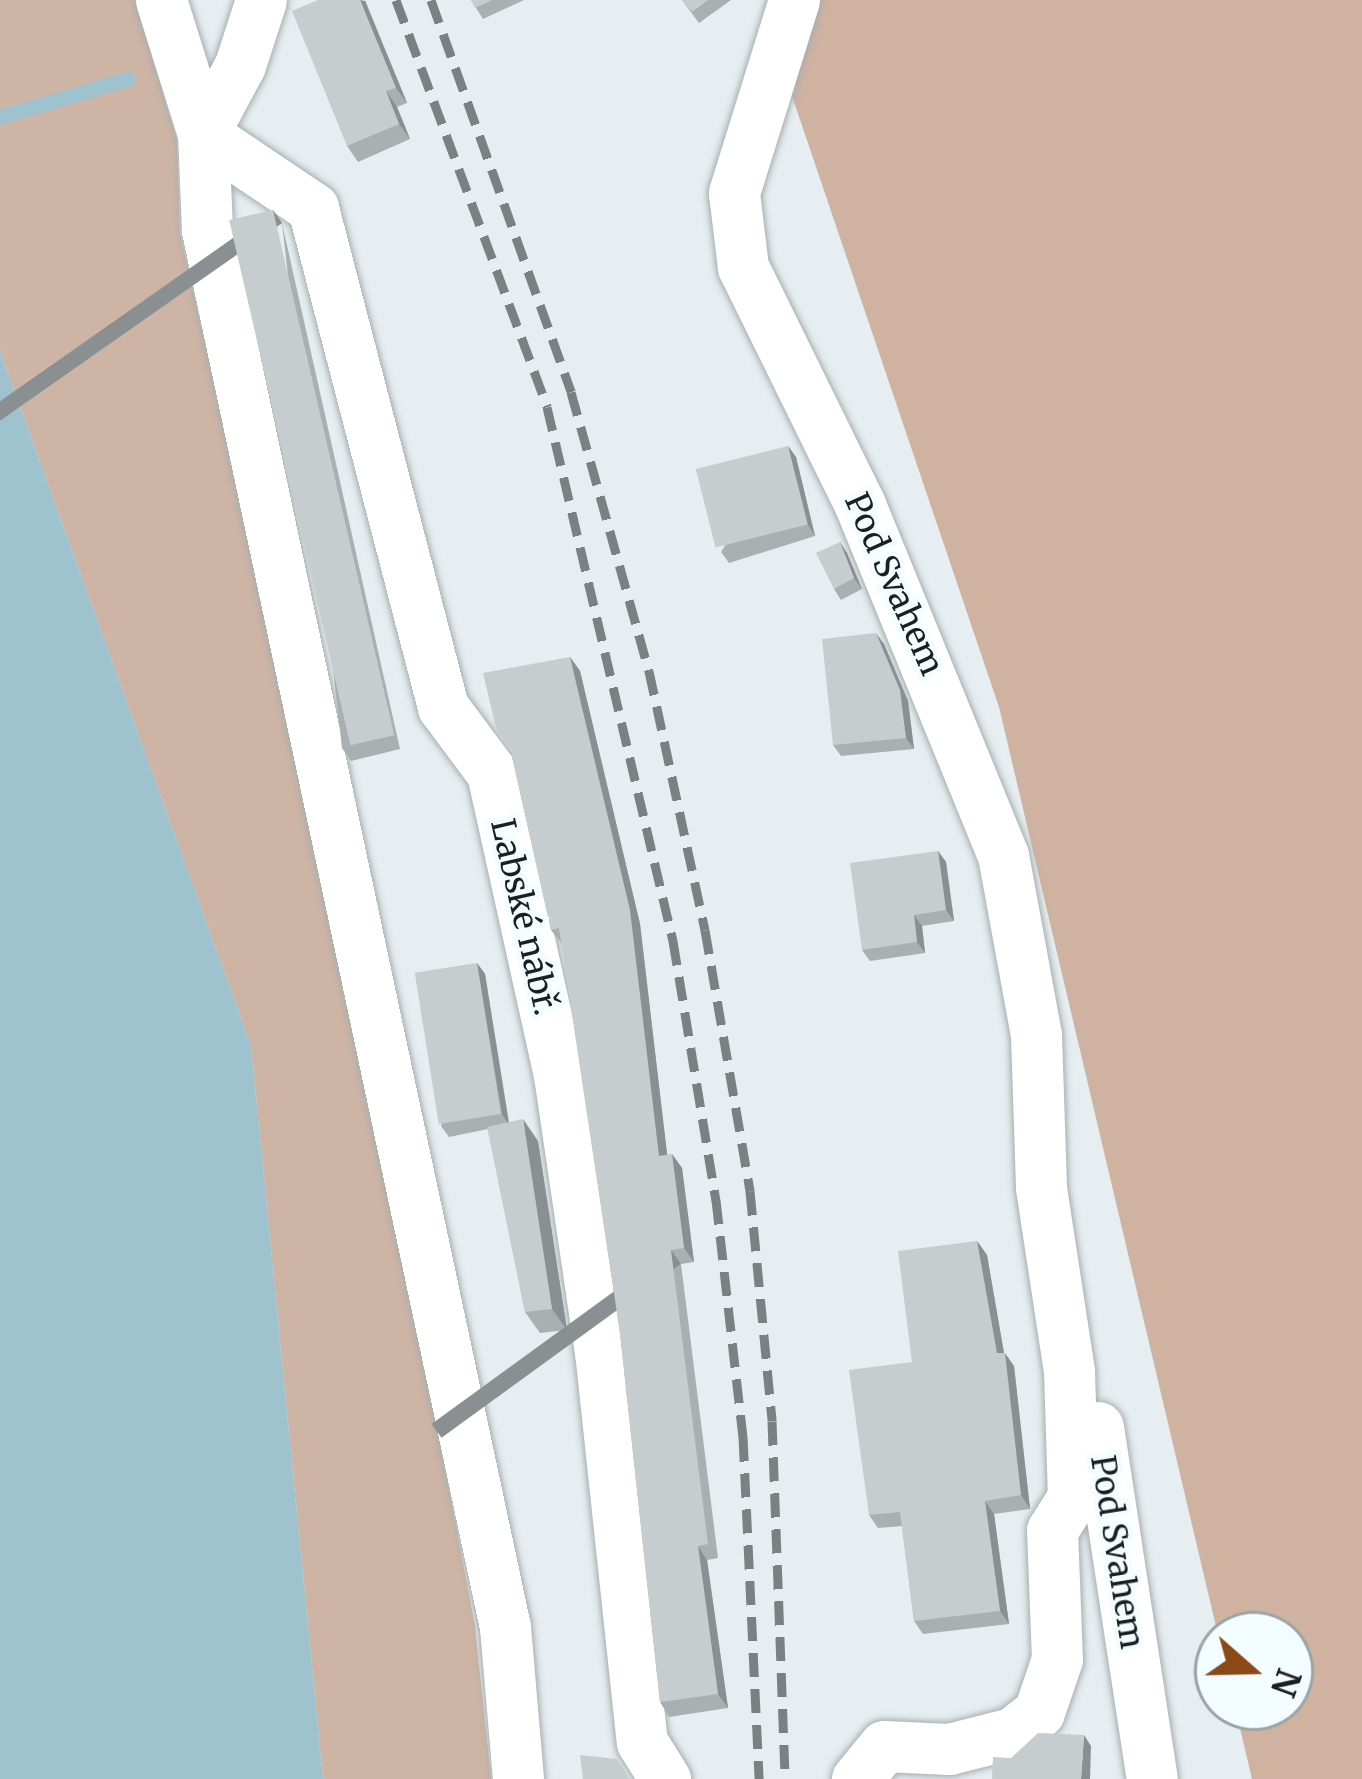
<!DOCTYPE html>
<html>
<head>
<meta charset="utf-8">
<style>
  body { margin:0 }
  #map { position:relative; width:1362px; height:1779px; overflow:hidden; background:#e6eef1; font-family:Merriweather,serif }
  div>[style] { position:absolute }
  .green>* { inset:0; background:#ceb4a4 }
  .forest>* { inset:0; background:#d0b2a0 }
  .water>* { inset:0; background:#9ec3ce }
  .stream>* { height:15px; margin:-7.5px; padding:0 7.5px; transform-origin:7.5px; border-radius:7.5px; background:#9ec3ce }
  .roads { filter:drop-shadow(0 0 3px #a7afb1) drop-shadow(0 0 3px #a7afb1) }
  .minor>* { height:51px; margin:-25.5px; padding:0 25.5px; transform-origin:25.5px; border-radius:25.5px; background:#fff }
  .rail>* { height:9px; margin-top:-4.5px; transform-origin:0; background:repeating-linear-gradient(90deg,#7b8183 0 24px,transparent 0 36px) }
  .wall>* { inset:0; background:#a9b0b2 }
  .shaded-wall>* { inset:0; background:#8a9091; transform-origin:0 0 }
  .building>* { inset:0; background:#c5cdcf; transform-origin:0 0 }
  span { translate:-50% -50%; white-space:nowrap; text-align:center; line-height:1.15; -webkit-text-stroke:10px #f3fcfe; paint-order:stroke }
  .street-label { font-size:33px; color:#1c1f20 }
  .north { position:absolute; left:1194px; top:1611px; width:120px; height:120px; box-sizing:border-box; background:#f3fcfe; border:3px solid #9da4a5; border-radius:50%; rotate:110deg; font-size:33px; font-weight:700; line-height:48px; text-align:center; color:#1c1f20 }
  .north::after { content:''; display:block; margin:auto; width:42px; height:54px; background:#8b4917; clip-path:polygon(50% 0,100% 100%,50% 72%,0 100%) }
</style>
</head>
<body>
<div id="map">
  <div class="green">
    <i style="clip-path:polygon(0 0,135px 0,177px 140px,180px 234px,349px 963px,475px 1626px,491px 1779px,323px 1779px,251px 1046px,0 351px)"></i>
  </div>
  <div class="forest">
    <i style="clip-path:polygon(806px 0,1362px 0,1362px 1779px,1252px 1779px,1235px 1707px,1290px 1707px,1290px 1635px,1218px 1635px,999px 707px,772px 37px)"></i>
  </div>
  <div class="water">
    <i style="clip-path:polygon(0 351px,251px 1046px,323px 1779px,0 1779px)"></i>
  </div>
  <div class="stream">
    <i style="left:0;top:117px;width:133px;rotate:-16.7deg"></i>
  </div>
  <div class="roads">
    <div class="minor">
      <i style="left:161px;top:0;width:140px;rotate:72.6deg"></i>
      <i style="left:203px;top:134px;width:96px;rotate:87.6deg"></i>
      <i style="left:207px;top:230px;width:1428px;rotate:77.96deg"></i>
      <i style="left:505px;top:1627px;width:153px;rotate:85.1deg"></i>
      <i style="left:794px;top:0;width:202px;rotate:107.3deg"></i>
      <i style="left:734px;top:193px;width:75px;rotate:83.1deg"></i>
      <i style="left:743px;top:267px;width:265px;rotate:63.8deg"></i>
      <i style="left:860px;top:505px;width:378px;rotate:67.8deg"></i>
      <i style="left:1003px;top:855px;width:183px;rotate:79.6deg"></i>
      <i style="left:1036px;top:1035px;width:153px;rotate:88.1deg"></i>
      <i style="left:1041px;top:1188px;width:185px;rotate:81.3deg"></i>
      <i style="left:1069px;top:1371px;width:126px;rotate:88.2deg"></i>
      <i style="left:1073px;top:1497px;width:39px;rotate:122deg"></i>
      <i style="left:1052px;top:1530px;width:129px;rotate:87.8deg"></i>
      <i style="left:1057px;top:1659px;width:56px;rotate:108.8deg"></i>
      <i style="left:1039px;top:1712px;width:34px;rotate:142deg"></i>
      <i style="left:1012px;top:1733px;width:65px;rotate:165.7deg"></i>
      <i style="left:949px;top:1749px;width:65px;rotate:-177.4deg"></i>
      <i style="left:884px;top:1746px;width:43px;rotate:129.3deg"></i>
      <i style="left:203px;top:134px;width:133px;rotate:33.9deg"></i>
      <i style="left:313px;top:208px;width:516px;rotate:75.4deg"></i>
      <i style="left:443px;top:707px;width:82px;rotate:53.4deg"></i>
      <i style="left:492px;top:773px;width:309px;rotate:77.5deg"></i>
      <i style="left:559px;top:1075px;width:279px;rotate:81.6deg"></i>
      <i style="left:600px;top:1351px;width:393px;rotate:83.9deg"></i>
      <i style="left:642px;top:1742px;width:44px;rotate:58.1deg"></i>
      <i style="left:203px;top:134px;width:78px;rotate:-61.8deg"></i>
      <i style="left:240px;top:65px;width:68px;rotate:-72.1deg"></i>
      <i style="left:1098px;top:1427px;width:356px;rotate:81.3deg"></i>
    </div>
  </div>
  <div class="rail">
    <i style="left:396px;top:0;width:434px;rotate:69.6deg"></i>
    <i style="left:547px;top:407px;width:549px;rotate:76.72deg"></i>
    <i style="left:673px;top:941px;width:263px;rotate:80.6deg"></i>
    <i style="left:716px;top:1200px;width:239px;rotate:83.5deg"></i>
    <i style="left:743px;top:1437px;width:342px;rotate:87.3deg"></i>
    <i style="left:431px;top:0;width:416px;rotate:70.3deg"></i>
    <i style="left:571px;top:392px;width:290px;rotate:74.4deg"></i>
    <i style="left:649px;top:671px;width:265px;rotate:77.8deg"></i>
    <i style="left:705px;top:930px;width:265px;rotate:80.2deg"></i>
    <i style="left:750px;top:1191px;width:231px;rotate:84.5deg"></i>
    <i style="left:772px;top:1421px;width:358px;rotate:87.9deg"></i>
  </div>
  <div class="wall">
    <i style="clip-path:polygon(365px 0,407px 103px,397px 107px,410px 139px,358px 162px,347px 146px)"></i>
    <i style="clip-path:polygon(471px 0,524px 0,483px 19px)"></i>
    <i style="clip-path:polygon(682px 0,731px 0,699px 23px)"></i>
    <i style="clip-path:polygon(282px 223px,400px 749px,351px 761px,342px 748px)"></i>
    <i style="clip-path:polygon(788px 446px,796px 457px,815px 536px,729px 563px,721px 552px)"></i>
    <i style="clip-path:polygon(840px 542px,847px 553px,862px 589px,841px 600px,834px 589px)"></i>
    <i style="clip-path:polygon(884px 644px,908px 701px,914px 749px,841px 756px,833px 745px)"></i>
    <i style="clip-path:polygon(570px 657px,580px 671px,640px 924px,667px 1155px,672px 1154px,682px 1168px,694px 1262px,681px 1264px,718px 1558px,707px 1560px,728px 1708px,669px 1717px,660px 1702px,620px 1333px,562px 944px,551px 930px,511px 752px)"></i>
    <i style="clip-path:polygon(938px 851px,946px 862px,954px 921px,922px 926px,925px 953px,870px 961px,862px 950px)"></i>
    <i style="clip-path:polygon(477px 963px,485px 974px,509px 1122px,538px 1141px,567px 1330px,540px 1333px,525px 1312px,488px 1129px,449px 1137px,441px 1126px)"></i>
    <i style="clip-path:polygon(977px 1241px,987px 1255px,1004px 1353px,1014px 1366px,1030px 1509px,994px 1514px,1009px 1624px,923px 1634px,914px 1621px,902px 1526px,878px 1528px,869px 1515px,912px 1362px)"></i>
  </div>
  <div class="shaded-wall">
    <i style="clip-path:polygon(360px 0,365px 1px,407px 103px,396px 88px)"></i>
    <i style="clip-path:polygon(386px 91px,397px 107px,410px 139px,399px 124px)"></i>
    <i style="left:273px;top:210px;width:16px;height:539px;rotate:55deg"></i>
    <i style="clip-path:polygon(788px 446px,796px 457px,815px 536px,808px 525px)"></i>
    <i style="clip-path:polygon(840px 542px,847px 553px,862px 589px,854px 578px)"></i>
    <i style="clip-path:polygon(876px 633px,884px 644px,908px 701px,914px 749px,906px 738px)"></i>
    <i style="clip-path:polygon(570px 657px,580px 671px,640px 924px,669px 1170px,659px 1156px)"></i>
    <i style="clip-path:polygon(938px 851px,946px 862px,954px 921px,946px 910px)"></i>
    <i style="clip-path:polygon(914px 915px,922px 926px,925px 953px,917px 942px)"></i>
    <i style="clip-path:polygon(477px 963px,485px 974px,509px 1125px,502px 1114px)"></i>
    <i style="clip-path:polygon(523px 1119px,538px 1141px,567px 1330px,552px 1309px)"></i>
    <i style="clip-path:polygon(672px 1154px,682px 1168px,694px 1262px,684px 1248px)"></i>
    <i style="clip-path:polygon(977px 1241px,987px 1255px,1005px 1359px,1005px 1353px,1014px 1366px,1030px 1509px,1021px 1495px)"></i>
    <i style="left:671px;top:1250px;width:17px;height:296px;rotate:54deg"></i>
    <i style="clip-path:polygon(985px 1501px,994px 1514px,1009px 1624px,1000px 1611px)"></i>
    <i style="clip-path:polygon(698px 1546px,707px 1560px,728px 1708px,718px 1694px)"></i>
    <i style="clip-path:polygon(1084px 1735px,1091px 1746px,1090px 1779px,1081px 1779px)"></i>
  </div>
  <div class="building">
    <i style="clip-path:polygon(318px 0,360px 0,396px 88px,386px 91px,399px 124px,347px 146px,292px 11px)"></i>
    <i style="clip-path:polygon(471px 0,492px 0,475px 8px)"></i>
    <i style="clip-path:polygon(682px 0,708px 0,692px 12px)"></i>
    <i style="left:273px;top:210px;width:539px;height:45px;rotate:77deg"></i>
    <i style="left:788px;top:446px;width:81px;height:95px;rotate:76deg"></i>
    <i style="clip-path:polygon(840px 542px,854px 578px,834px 589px,816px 553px)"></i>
    <i style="clip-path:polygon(876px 633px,900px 690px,906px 738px,833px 745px,822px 639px)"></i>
    <i style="clip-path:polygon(570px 657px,630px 910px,659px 1156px,672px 1154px,684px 1248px,671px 1250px,708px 1544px,698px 1546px,718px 1694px,660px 1702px,620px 1333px,559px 928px,551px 930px,511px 752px,496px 728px,483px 673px)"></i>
    <i style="clip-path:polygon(938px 851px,946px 910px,914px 915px,917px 942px,862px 950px,850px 863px)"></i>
    <i style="left:477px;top:963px;width:153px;height:63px;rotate:81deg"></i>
    <i style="clip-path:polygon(523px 1119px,552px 1309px,525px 1312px,487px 1127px)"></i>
    <i style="clip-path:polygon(977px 1241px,997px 1353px,1005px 1353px,1021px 1495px,985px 1501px,1000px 1611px,914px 1621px,900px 1512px,869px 1515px,849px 1370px,912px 1362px,898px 1251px)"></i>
    <i style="clip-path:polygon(1038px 1733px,1084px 1735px,1081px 1779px,992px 1779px,993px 1757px,1011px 1758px)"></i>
    <i style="clip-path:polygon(580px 1755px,617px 1759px,630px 1779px,583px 1779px)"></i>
  </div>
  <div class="street-label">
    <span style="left:894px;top:584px;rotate:66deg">Pod Svahem</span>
    <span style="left:524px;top:917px;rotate:77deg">Labské nábř.</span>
    <span style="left:1117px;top:1552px;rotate:81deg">Pod Svahem</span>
  </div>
  <div class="north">N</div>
</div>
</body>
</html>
